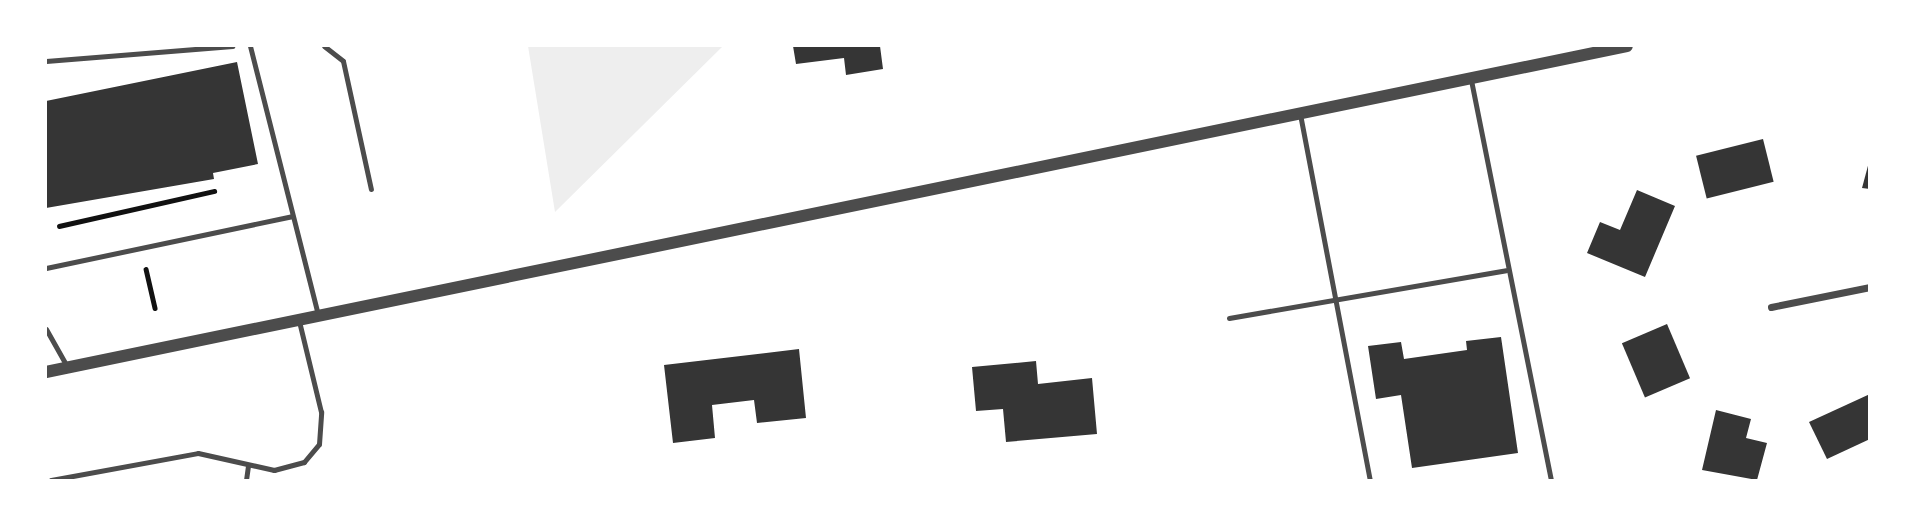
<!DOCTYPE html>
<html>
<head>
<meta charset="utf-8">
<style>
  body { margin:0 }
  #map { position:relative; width:1915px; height:526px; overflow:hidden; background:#fff; font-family:Cabin,sans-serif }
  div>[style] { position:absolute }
  .green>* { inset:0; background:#eee }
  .building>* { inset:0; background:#353535; transform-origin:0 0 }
  .path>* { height:4.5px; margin:-2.25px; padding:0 2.25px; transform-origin:2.25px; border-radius:2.25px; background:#111 }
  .service>* { height:5px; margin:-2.5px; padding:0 2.5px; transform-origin:2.5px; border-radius:2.5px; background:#4c4c4c }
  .minor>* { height:7px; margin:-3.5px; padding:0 3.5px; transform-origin:3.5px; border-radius:3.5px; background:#4c4c4c }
  .tertiary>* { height:12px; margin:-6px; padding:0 6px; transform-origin:6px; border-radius:6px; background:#4c4c4c }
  span { translate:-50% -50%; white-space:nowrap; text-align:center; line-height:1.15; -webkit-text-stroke:6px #fff; paint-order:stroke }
  .frame { position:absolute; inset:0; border:47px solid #fff; pointer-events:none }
</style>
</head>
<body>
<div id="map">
  <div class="green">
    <i style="clip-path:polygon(528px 46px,723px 46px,555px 212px)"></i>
  </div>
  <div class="building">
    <i style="clip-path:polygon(793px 46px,880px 46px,883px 69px,846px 75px,844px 58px,796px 64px)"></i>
    <i style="clip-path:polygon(237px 62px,258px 164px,213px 173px,214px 179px,46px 208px,46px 101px)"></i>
    <i style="left:1763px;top:139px;width:44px;height:69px;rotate:76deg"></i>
    <i style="clip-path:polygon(1869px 162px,1870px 162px,1870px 189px,1862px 188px)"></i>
    <i style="clip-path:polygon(1637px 190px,1675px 206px,1645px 277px,1587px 253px,1600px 222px,1620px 230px)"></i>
    <i style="left:1667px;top:324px;width:59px;height:49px;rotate:67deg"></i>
    <i style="clip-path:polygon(1501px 337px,1518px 453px,1412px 468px,1401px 395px,1376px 399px,1368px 346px,1401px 342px,1404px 359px,1467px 350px,1466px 341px)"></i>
    <i style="clip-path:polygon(799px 349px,806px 418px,757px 423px,754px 400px,712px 405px,715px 438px,673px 443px,664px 365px)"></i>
    <i style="clip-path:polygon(1036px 361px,1038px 384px,1092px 378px,1097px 434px,1006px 442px,1003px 409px,976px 411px,972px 367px)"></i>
    <i style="clip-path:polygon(1870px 394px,1870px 439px,1827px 459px,1809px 422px)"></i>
    <i style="clip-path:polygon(1716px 410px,1751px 419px,1746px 438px,1767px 443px,1757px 480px,1702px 470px)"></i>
  </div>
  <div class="path">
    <i style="left:59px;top:226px;width:159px;rotate:-12.7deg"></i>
    <i style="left:146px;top:269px;width:40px;rotate:77deg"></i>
  </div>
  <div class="service">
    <i style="left:250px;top:46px;width:276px;rotate:75.8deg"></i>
    <i style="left:324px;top:46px;width:24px;rotate:38deg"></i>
    <i style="left:343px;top:61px;width:131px;rotate:77.7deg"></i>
    <i style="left:46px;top:61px;width:187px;rotate:-4.6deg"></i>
    <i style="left:1471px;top:80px;width:408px;rotate:78.7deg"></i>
    <i style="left:1300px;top:114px;width:373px;rotate:79.2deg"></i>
    <i style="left:46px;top:268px;width:251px;rotate:-11.9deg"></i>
    <i style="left:1229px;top:318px;width:281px;rotate:-9.8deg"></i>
    <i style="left:46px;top:329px;width:45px;rotate:60.6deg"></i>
    <i style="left:51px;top:480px;width:149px;rotate:-10.4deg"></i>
    <i style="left:198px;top:453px;width:78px;rotate:12.6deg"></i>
    <i style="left:274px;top:470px;width:31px;rotate:-15deg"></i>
    <i style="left:304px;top:462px;width:23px;rotate:-50deg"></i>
    <i style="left:319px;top:444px;width:32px;rotate:-86deg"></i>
    <i style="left:321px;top:412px;width:94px;rotate:-103.6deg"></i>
    <i style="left:246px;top:480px;width:15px;rotate:-82deg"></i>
  </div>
  <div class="minor">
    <i style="left:1771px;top:307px;width:101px;rotate:-11.4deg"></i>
  </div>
  <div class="tertiary">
    <i style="left:46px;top:372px;width:1614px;rotate:-11.65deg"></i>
  </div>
  <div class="frame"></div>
</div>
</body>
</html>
